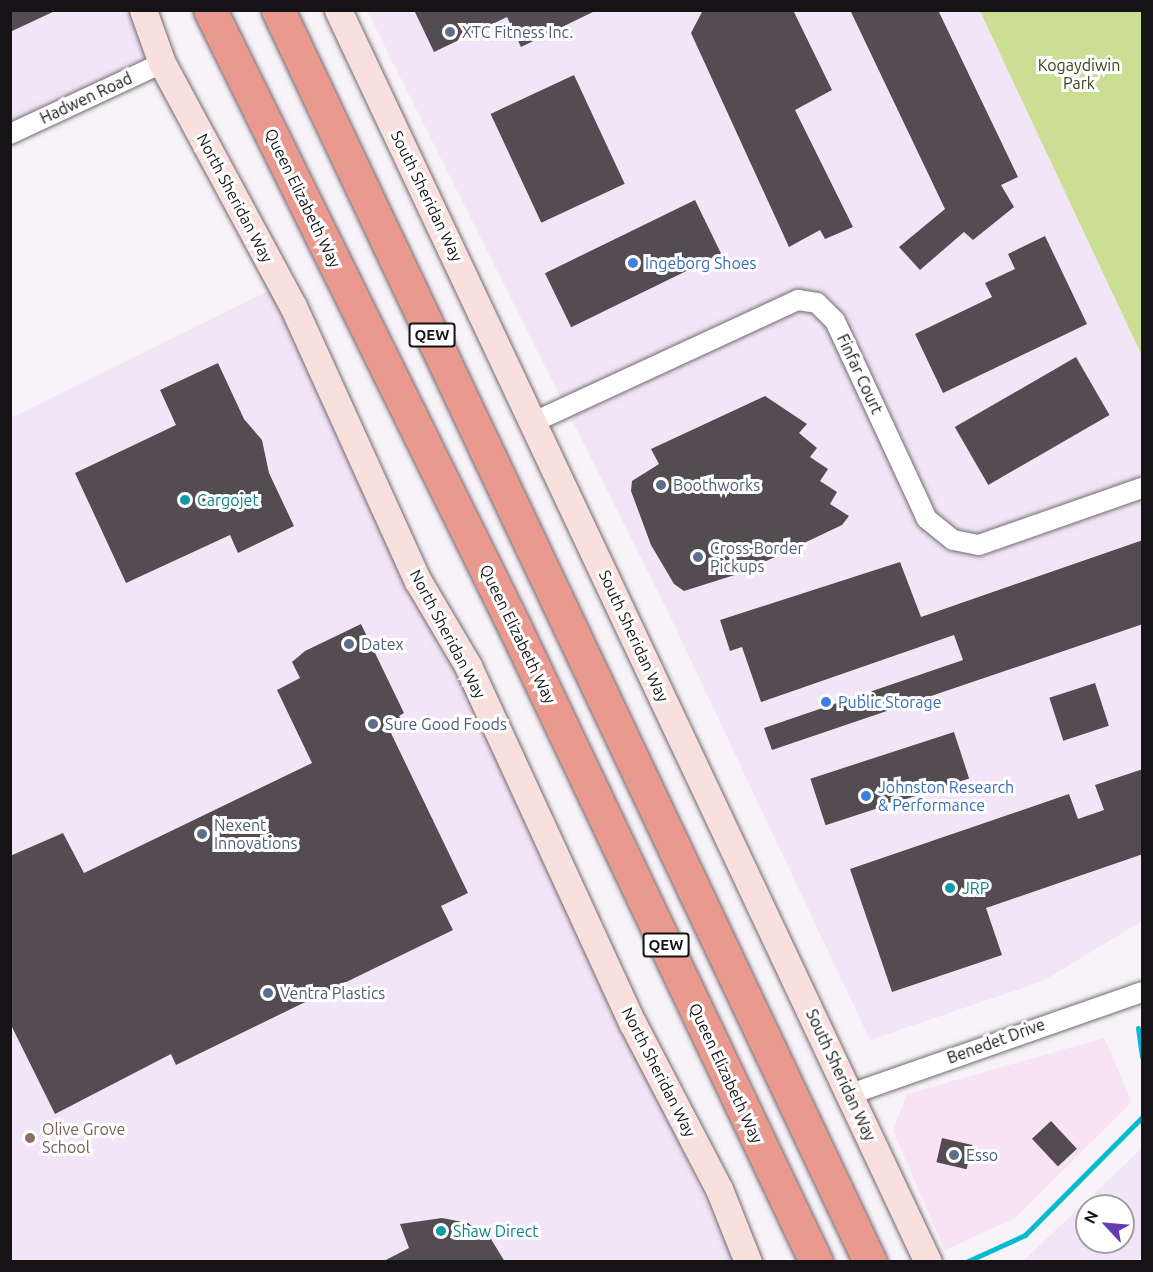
<!DOCTYPE html>
<html>
<head>
<meta charset="utf-8">
<style>
  body { margin:0 }
  #map { position:relative; width:1153px; height:1272px; overflow:hidden; background:#f8f2f9; font-family:Ubuntu,sans-serif }
  div>[style] { position:absolute }
  .commercial>* { inset:0; background:#f7e3f3 }
  .industrial>* { inset:0; background:#f3e5f8 }
  .green>* { inset:0; background:#cadf93 }
  .stream>* { height:5px; margin:-2.5px; padding:0 2.5px; transform-origin:2.5px; border-radius:2.5px; background:#08bad0 }
  .building>* { inset:0; background:#534d51; transform-origin:0 0 }
  .roads { filter:drop-shadow(0 0 2px #706b71) drop-shadow(0 0 2px #706b71) }
  .street>* { height:20px; margin:-10px; padding:0 10px; transform-origin:10px; border-radius:10px; background:#fff }
  .secondary>* { height:27px; margin:-13.5px; padding:0 13.5px; transform-origin:13.5px; border-radius:13.5px; background:#f9e0dd }
  .highway>* { height:33px; margin:-16.5px; padding:0 16.5px; transform-origin:16.5px; border-radius:16.5px; background:#ea998e }
  .dots>* { width:16px; height:16px; translate:-50% -50%; box-sizing:border-box; border:3px solid #fff; border-radius:50% }
  span { translate:-50% -50%; white-space:nowrap; text-align:center; line-height:1.15; -webkit-text-stroke:6px #fff; paint-order:stroke }
  .shield-label span { padding:2px 4px; background:#fff; border:2px solid; border-radius:4px; -webkit-text-stroke-width:0 }
  .shield-label { font-size:15px; color:#151315; font-weight:700 }
  .service-label { font-size:16px; color:#4e5e75 }
  .left { translate:0 -50%; text-align:left }
  .park-label { font-size:16px; color:#37411a }
  .street-label { font-size:16px; color:#151315 }
  .shop-label { font-size:16px; color:#366cbe }
  .culture-label { font-size:16px; color:#0d838f }
  .education-label { font-size:16px; color:#785e54 }
  .frame { position:absolute; inset:0; border:12px solid #151315; pointer-events:none }
  .north { position:absolute; left:1075px; top:1194px; width:60px; height:60px; box-sizing:border-box; background:#fff; border:2px solid #a1a1a1; border-radius:50%; rotate:296deg; font-size:16px; font-weight:700; line-height:24px; text-align:center; color:#151315 }
  .north::after { content:''; display:block; margin:auto; width:21px; height:27px; background:#643bb3; clip-path:polygon(50% 0,100% 100%,50% 72%,0 100%) }
</style>
</head>
<body>
<div id="map">
  <div class="commercial">
    <i style="clip-path:polygon(1104px 1038px,1132px 1102px,1015px 1218px,945px 1250px,893px 1131px,907px 1094px)"></i>
  </div>
  <div class="industrial">
    <i style="clip-path:polygon(11px 11px,137px 11px,149px 34px,144px 57px,11px 132px)"></i>
    <i style="clip-path:polygon(367px 11px,980px 11px,1142px 356px,1142px 921px,1043px 981px,870px 1040px,669px 614px)"></i>
    <i style="clip-path:polygon(276px 287px,719px 1229px,736px 1261px,11px 1262px,11px 418px)"></i>
    <i style="clip-path:polygon(evenodd,1142px 1148px,1142px 1261px,1023px 1261px,1142px 1148px,1087px 1206px,1123px 1206px,1123px 1242px,1087px 1242px,1087px 1206px)"></i>
  </div>
  <div class="green">
    <i style="clip-path:polygon(980px 11px,1142px 11px,1142px 356px)"></i>
  </div>
  <div class="stream">
    <i style="left:1138px;top:1028px;width:29px;rotate:82deg"></i>
    <i style="left:966px;top:1262px;width:65px;rotate:-24.6deg"></i>
    <i style="left:1025px;top:1235px;width:166px;rotate:-45.2deg"></i>
  </div>
  <div class="building">
    <i style="clip-path:polygon(10px 10px,57px 10px,10px 32px)"></i>
    <i style="clip-path:polygon(414px 10px,597px 10px,521px 47px,507px 17px,434px 52px)"></i>
    <i style="clip-path:polygon(703px 10px,793px 10px,832px 90px,795px 110px,853px 227px,825px 239px,820px 230px,789px 247px,691px 33px)"></i>
    <i style="clip-path:polygon(850px 10px,938px 10px,1018px 177px,1001px 185px,1014px 207px,973px 240px,964px 232px,920px 270px,899px 247px,945px 209px)"></i>
    <i style="left:574px;top:75px;width:120px;height:92px;rotate:65deg"></i>
    <i style="left:695px;top:200px;width:60px;height:167px;rotate:64deg"></i>
    <i style="clip-path:polygon(1045px 236px,1087px 324px,943px 393px,915px 334px,992px 297px,985px 283px,1015px 269px,1008px 254px)"></i>
    <i style="left:1076px;top:357px;width:67px;height:140px;rotate:60deg"></i>
    <i style="clip-path:polygon(218px 363px,244px 419px,262px 440px,269px 473px,294px 526px,238px 553px,230px 535px,126px 583px,75px 473px,176px 425px,160px 390px)"></i>
    <i style="clip-path:polygon(765px 396px,807px 424px,799px 433px,817px 448px,810px 457px,828px 469px,820px 481px,837px 492px,830px 504px,849px 516px,842px 525px,741px 573px,684px 591px,674px 584px,651px 545px,631px 491px,632px 481px,659px 464px,651px 449px)"></i>
    <i style="clip-path:polygon(1143px 540px,1143px 624px,772px 750px,764px 728px,963px 660px,954px 635px,761px 702px,742px 647px,730px 651px,720px 620px,900px 562px,921px 617px)"></i>
    <i style="clip-path:polygon(361px 624px,404px 713px,399px 716px,403px 722px,389px 729px,468px 893px,441px 906px,453px 930px,176px 1065px,171px 1054px,55px 1114px,10px 1023px,10px 856px,63px 833px,84px 873px,312px 763px,277px 690px,300px 678px,292px 662px,305px 651px)"></i>
    <i style="left:1095px;top:683px;width:45px;height:48px;rotate:72deg"></i>
    <i style="left:954px;top:732px;width:49px;height:151px;rotate:72deg"></i>
    <i style="clip-path:polygon(1143px 769px,1143px 854px,986px 908px,1002px 955px,892px 992px,850px 869px,1069px 794px,1078px 819px,1104px 810px,1095px 785px)"></i>
    <i style="left:1051px;top:1121px;width:38px;height:26px;rotate:47deg"></i>
    <i style="left:942px;top:1138px;width:31px;height:25px;rotate:13deg"></i>
    <i style="clip-path:polygon(442px 1218px,468px 1223px,491px 1239px,505px 1262px,382px 1262px,409px 1248px,400px 1224px)"></i>
  </div>
  <div class="roads">
    <div class="street">
      <i style="left:10px;top:134px;width:168px;rotate:-25deg"></i>
      <i style="left:536px;top:421px;width:289px;rotate:-24.8deg"></i>
      <i style="left:798px;top:300px;width:19px;rotate:9deg"></i>
      <i style="left:817px;top:303px;width:25px;rotate:45deg"></i>
      <i style="left:835px;top:321px;width:218px;rotate:65.1deg"></i>
      <i style="left:927px;top:519px;width:33px;rotate:39deg"></i>
      <i style="left:953px;top:540px;width:26px;rotate:11deg"></i>
      <i style="left:979px;top:545px;width:173px;rotate:-19.3deg"></i>
      <i style="left:851px;top:1094px;width:308px;rotate:-19.3deg"></i>
    </div>
    <div class="secondary">
      <i style="left:143px;top:10px;width:56px;rotate:70.3deg"></i>
      <i style="left:162px;top:63px;width:276px;rotate:61.7deg"></i>
      <i style="left:293px;top:306px;width:302px;rotate:65.6deg"></i>
      <i style="left:418px;top:581px;width:99px;rotate:59.5deg"></i>
      <i style="left:468px;top:666px;width:394px;rotate:65.3deg"></i>
      <i style="left:633px;top:1024px;width:186px;rotate:62.5deg"></i>
      <i style="left:719px;top:1189px;width:79px;rotate:68.3deg"></i>
      <i style="left:338px;top:10px;width:1384px;rotate:64.77deg"></i>
    </div>
    <div class="highway">
      <i style="left:210px;top:10px;width:689px;rotate:63.73deg"></i>
      <i style="left:515px;top:628px;width:702px;rotate:64.6deg"></i>
      <i style="left:278px;top:10px;width:1385px;rotate:64.69deg"></i>
    </div>
  </div>
  <div class="dots">
    <i style="left:450px;top:32px;background:#5c6f8a"></i>
    <i style="left:633px;top:263px;background:#3f7fe0"></i>
    <i style="left:661px;top:485px;background:#5c6f8a"></i>
    <i style="left:185px;top:500px;background:#0f9aa8"></i>
    <i style="left:698px;top:557px;background:#5c6f8a"></i>
    <i style="left:349px;top:644px;background:#5c6f8a"></i>
    <i style="left:826px;top:702px;background:#3f7fe0"></i>
    <i style="left:373px;top:724px;background:#5c6f8a"></i>
    <i style="left:866px;top:796px;background:#3f7fe0"></i>
    <i style="left:202px;top:834px;background:#5c6f8a"></i>
    <i style="left:950px;top:888px;background:#0f9aa8"></i>
    <i style="left:268px;top:993px;background:#5c6f8a"></i>
    <i style="left:30px;top:1138px;background:#8d6e63"></i>
    <i style="left:954px;top:1155px;background:#5c6f8a"></i>
    <i style="left:441px;top:1231px;background:#0f9aa8"></i>
  </div>
  <div class="shield-label">
    <span style="left:432px;top:335px">QEW</span>
    <span style="left:666px;top:945px">QEW</span>
  </div>
  <div class="service-label">
    <span class="left" style="left:462px;top:32px">XTC Fitness Inc.</span>
    <span class="left" style="left:673px;top:485px">Boothworks</span>
    <span class="left" style="left:710px;top:557px">Cross-Border<br>Pickups</span>
    <span class="left" style="left:361px;top:644px">Datex</span>
    <span class="left" style="left:385px;top:724px">Sure Good Foods</span>
    <span class="left" style="left:214px;top:834px">Nexent<br>Innovations</span>
    <span class="left" style="left:280px;top:993px">Ventra Plastics</span>
    <span class="left" style="left:966px;top:1155px">Esso</span>
  </div>
  <div class="park-label">
    <span style="left:1079px;top:74px">Kogaydiwin<br>Park</span>
  </div>
  <div class="street-label">
    <span style="left:86px;top:98px;rotate:-25deg">Hadwen Road</span>
    <span style="left:427px;top:196px;rotate:64deg">South Sheridan Way</span>
    <span style="left:235px;top:198px;rotate:62deg">North Sheridan Way</span>
    <span style="left:303px;top:198px;rotate:64deg">Queen Elizabeth Way</span>
    <span style="left:860px;top:374px;rotate:65deg">Finfar Court</span>
    <span style="left:448px;top:634px;rotate:62deg">North Sheridan Way</span>
    <span style="left:518px;top:634px;rotate:64deg">Queen Elizabeth Way</span>
    <span style="left:634px;top:636px;rotate:65deg">South Sheridan Way</span>
    <span style="left:996px;top:1041px;rotate:-20deg">Benedet Drive</span>
    <span style="left:659px;top:1072px;rotate:63deg">North Sheridan Way</span>
    <span style="left:726px;top:1073px;rotate:65deg">Queen Elizabeth Way</span>
    <span style="left:841px;top:1075px;rotate:65deg">South Sheridan Way</span>
  </div>
  <div class="shop-label">
    <span class="left" style="left:645px;top:263px">Ingeborg Shoes</span>
    <span class="left" style="left:838px;top:702px">Public Storage</span>
    <span class="left" style="left:878px;top:796px">Johnston Research<br>&amp; Performance</span>
  </div>
  <div class="culture-label">
    <span class="left" style="left:197px;top:500px">Cargojet</span>
    <span class="left" style="left:962px;top:888px">JRP</span>
    <span class="left" style="left:453px;top:1231px">Shaw Direct</span>
  </div>
  <div class="education-label">
    <span class="left" style="left:42px;top:1138px">Olive Grove<br>School</span>
  </div>
  <div class="frame"></div>
  <div class="north">N</div>
</div>
</body>
</html>
